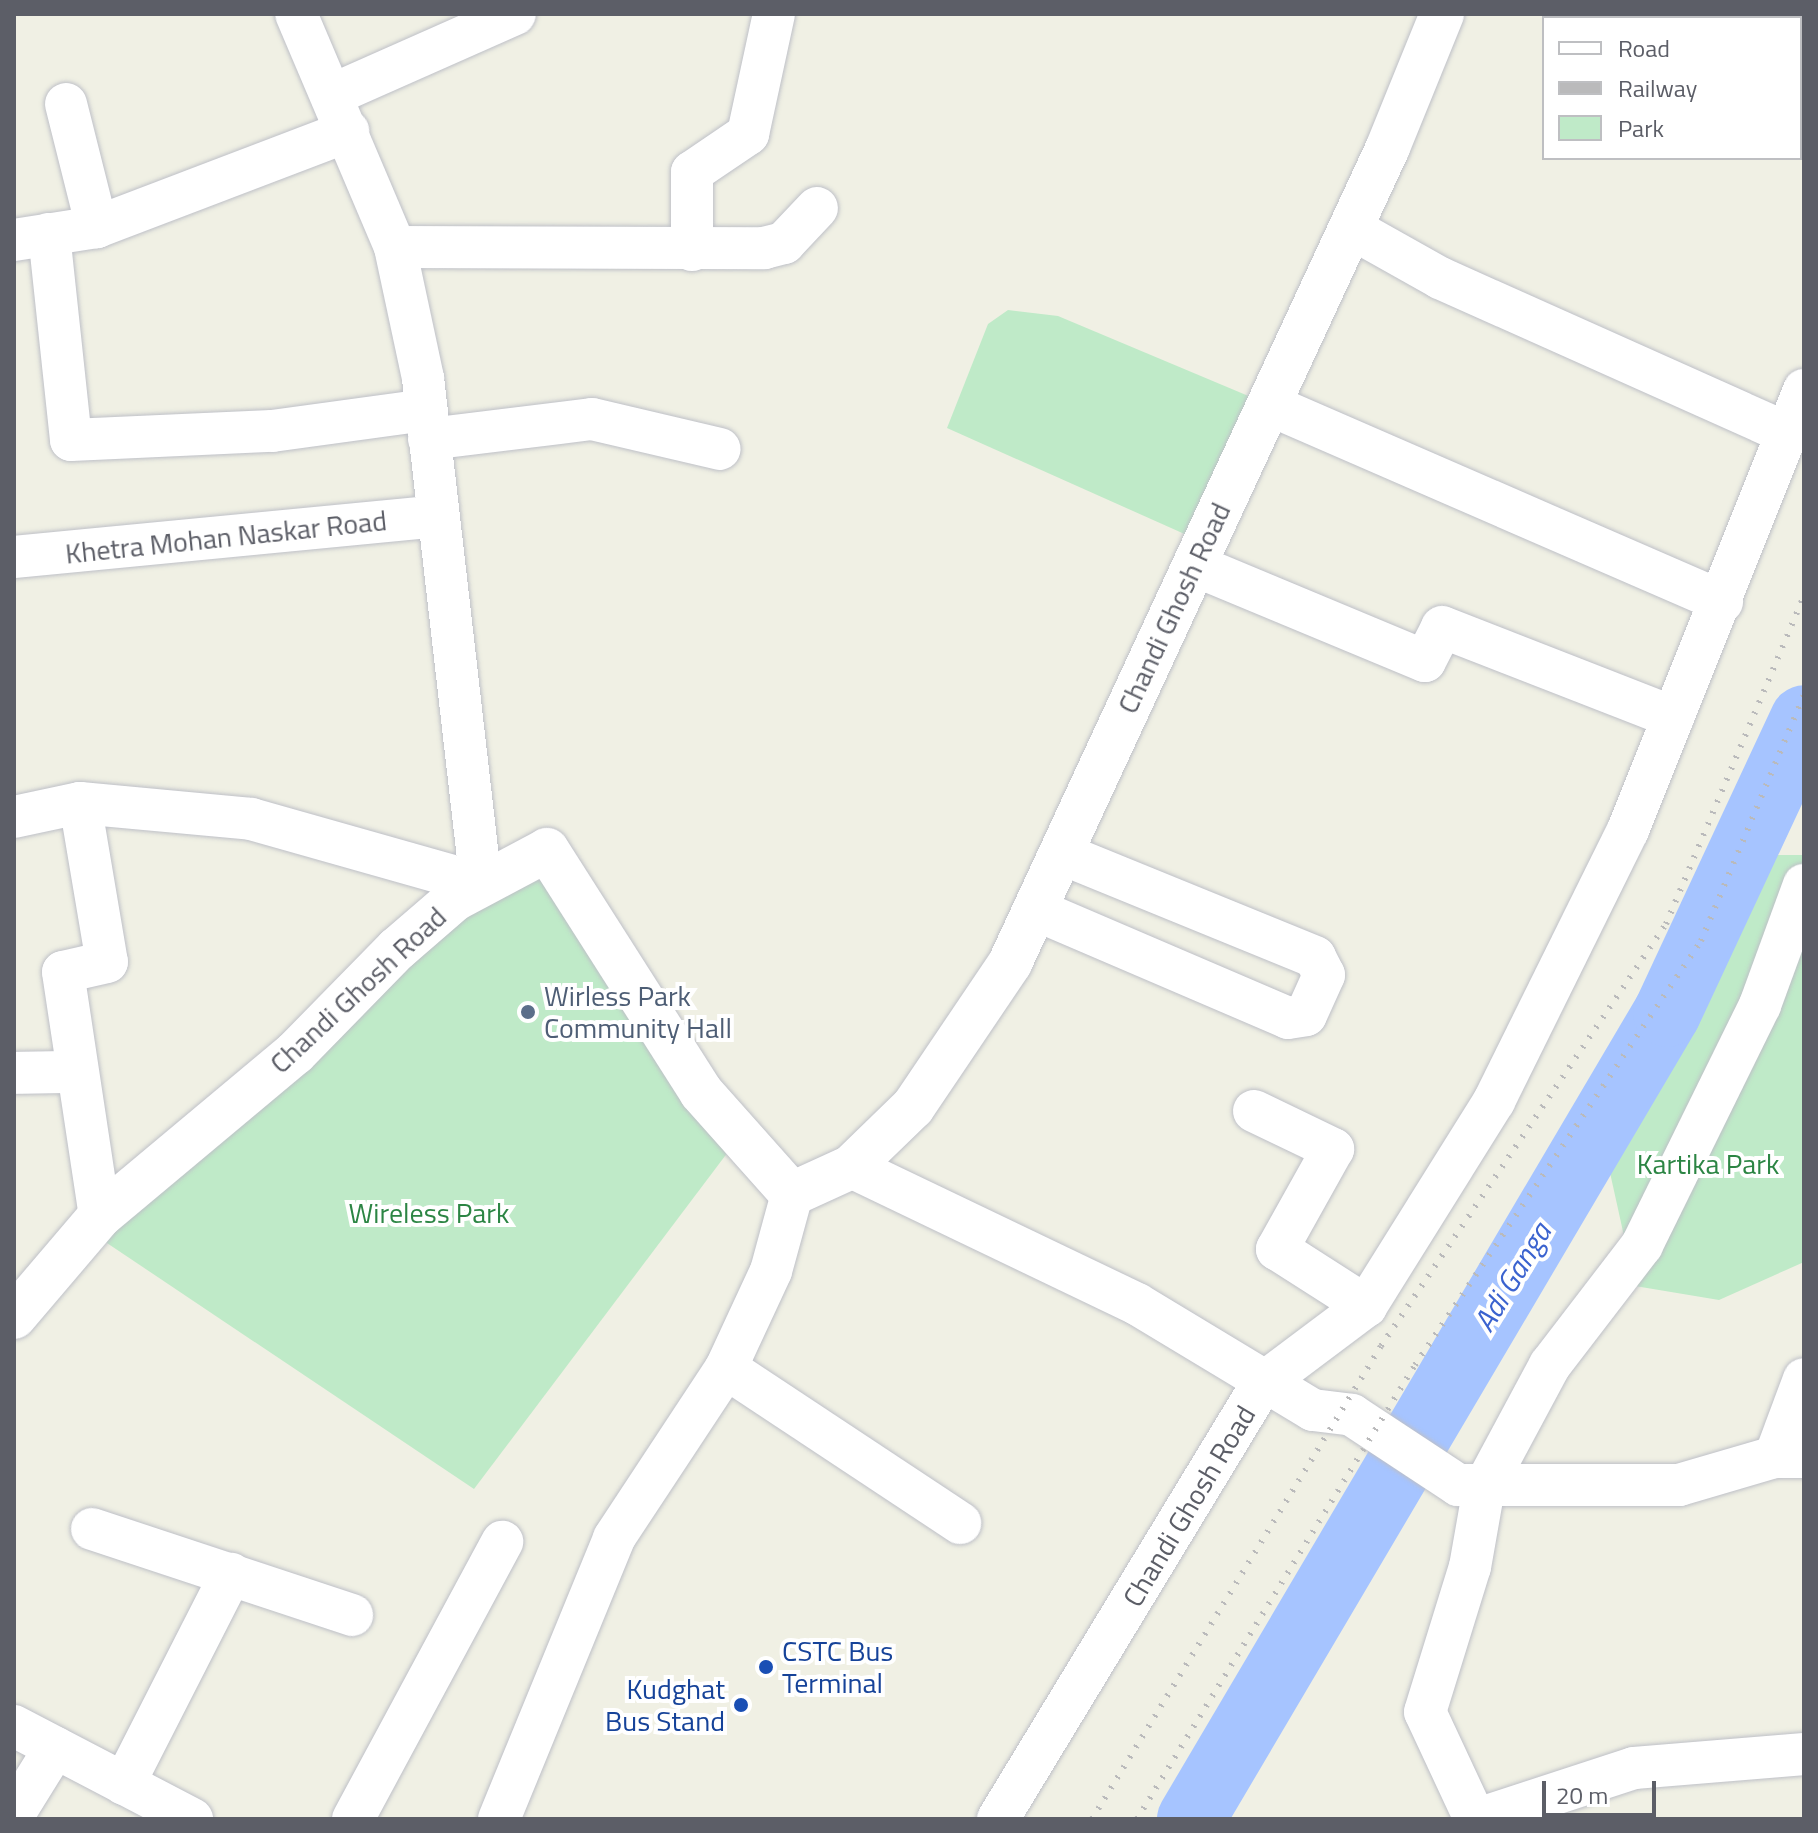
<!DOCTYPE html>
<html>
<head>
<meta charset="utf-8">
<style>
  body { margin:0 }
  #map { position:relative; width:1818px; height:1833px; overflow:hidden; background:#f0f0e4; font-family:"Titillium Web",sans-serif }
  div>[style] { position:absolute }
  .green>* { inset:0; background:#bfeac8 }
  .river>* { height:68px; margin:-34px; padding:0 34px; transform-origin:34px; border-radius:34px; background:#a6c4ff }
  .roads { filter:drop-shadow(0 0 2px #bec0c7) drop-shadow(0 0 2px #bec0c7) }
  .minor>* { height:42px; margin:-21px; padding:0 21px; transform-origin:21px; border-radius:21px; background:#fff }
  .tertiary>* { height:44px; margin:-22px; padding:0 22px; transform-origin:22px; border-radius:22px; background:#fff }
  .rail>* { height:6px; margin-top:-3px; transform-origin:0; background:repeating-linear-gradient(90deg,#bababb 0 2px,transparent 0 12px) }
  .dots>* { width:22px; height:22px; translate:-50% -50%; box-sizing:border-box; border:4px solid #fff; border-radius:50% }
  span { translate:-50% -50%; white-space:nowrap; text-align:center; line-height:1.15; -webkit-text-stroke:8px #fff; paint-order:stroke }
  .street-label { font-size:28px; color:#5c5e67 }
  .service-label { font-size:28px; color:#4e5e75 }
  .left { translate:0 -50%; text-align:left }
  .park-label { font-size:28px; color:#2c8544 }
  .transit-label { font-size:28px; color:#164399 }
  .right { translate:-100% -50%; text-align:right }
  .water-label { font-size:30px; color:#3b63cf; font-style:italic }
  .frame { position:absolute; inset:0; border:16px solid #5c5e67; pointer-events:none }
  .legend { position:absolute; left:1542px; top:16px; width:260px; height:144px; box-sizing:border-box; background:#fff; border:2px solid #bebfc2; margin:0; padding:10px 14px; list-style:none; font-size:24px; color:#5c5e67 }
  .legend li { display:flex; align-items:center; gap:16px; height:40px }
  .legend b { width:40px; border:2px solid #bebfc2 }
  .scale { position:absolute; left:1542px; top:1781px; width:114px; height:36px; box-sizing:border-box; border:4px solid #5c5e67; border-top:0; padding-left:10px; font-size:24px; line-height:28px; white-space:nowrap; color:#5c5e67; -webkit-text-stroke:6px #fff; paint-order:stroke }
</style>
</head>
<body>
<div id="map">
  <div class="green">
    <i style="clip-path:polygon(1008px 310px,1058px 316px,1258px 400px,1189px 536px,947px 428px,988px 324px)"></i>
    <i style="clip-path:polygon(1753px 855px,1804px 855px,1804px 1262px,1719px 1300px,1635px 1286px,1605px 1150px)"></i>
    <i style="clip-path:polygon(540px 865px,728px 1152px,474px 1489px,92px 1233px,457px 908px)"></i>
  </div>
  <div class="river">
    <i style="left:1191px;top:1819px;width:936px;rotate:-59.44deg"></i>
    <i style="left:1667px;top:1013px;width:324px;rotate:-65deg"></i>
  </div>
  <div class="roads">
    <div class="minor">
      <i style="left:332px;top:95px;width:200px;rotate:-23.9deg"></i>
      <i style="left:66px;top:104px;width:127px;rotate:75.9deg"></i>
      <i style="left:1351px;top:228px;width:102px;rotate:29.3deg"></i>
      <i style="left:1440px;top:278px;width:382px;rotate:24.1deg"></i>
      <i style="left:49px;top:234px;width:207px;rotate:83.9deg"></i>
      <i style="left:71px;top:440px;width:201px;rotate:-2.6deg"></i>
      <i style="left:272px;top:431px;width:155px;rotate:-7.8deg"></i>
      <i style="left:14px;top:240px;width:84px;rotate:-8.9deg"></i>
      <i style="left:97px;top:227px;width:269px;rotate:-20.9deg"></i>
      <i style="left:395px;top:247px;width:369px;rotate:0.2deg"></i>
      <i style="left:764px;top:248px;width:21px;rotate:-14deg"></i>
      <i style="left:784px;top:243px;width:48px;rotate:-46.7deg"></i>
      <i style="left:692px;top:250px;width:78px;rotate:-90deg"></i>
      <i style="left:692px;top:172px;width:68px;rotate:-34.2deg"></i>
      <i style="left:748px;top:134px;width:123px;rotate:-77.8deg"></i>
      <i style="left:1270px;top:405px;width:493px;rotate:23.5deg"></i>
      <i style="left:429px;top:439px;width:164px;rotate:-7deg"></i>
      <i style="left:592px;top:419px;width:131px;rotate:13.2deg"></i>
      <i style="left:14px;top:557px;width:426px;rotate:-5.5deg"></i>
      <i style="left:1194px;top:565px;width:250px;rotate:22.6deg"></i>
      <i style="left:1425px;top:661px;width:38px;rotate:-63deg"></i>
      <i style="left:1442px;top:627px;width:248px;rotate:21.3deg"></i>
      <i style="left:80px;top:803px;width:161px;rotate:80.4deg"></i>
      <i style="left:107px;top:962px;width:45px;rotate:167.2deg"></i>
      <i style="left:63px;top:972px;width:247px;rotate:81.4deg"></i>
      <i style="left:14px;top:817px;width:67px;rotate:-12deg"></i>
      <i style="left:80px;top:803px;width:172px;rotate:5.3deg"></i>
      <i style="left:251px;top:819px;width:239px;rotate:15.8deg"></i>
      <i style="left:481px;top:884px;width:509px;rotate:-96.54deg"></i>
      <i style="left:423px;top:378px;width:134px;rotate:-102.1deg"></i>
      <i style="left:395px;top:247px;width:253px;rotate:-113deg"></i>
      <i style="left:1034px;top:909px;width:276px;rotate:23.2deg"></i>
      <i style="left:1288px;top:1018px;width:18px;rotate:-9deg"></i>
      <i style="left:1306px;top:1015px;width:44px;rotate:-65.8deg"></i>
      <i style="left:1324px;top:975px;width:20px;rotate:-117deg"></i>
      <i style="left:1315px;top:957px;width:275px;rotate:-157.8deg"></i>
      <i style="left:14px;top:1073px;width:60px;rotate:-1deg"></i>
      <i style="left:1254px;top:1111px;width:88px;rotate:25.7deg"></i>
      <i style="left:1333px;top:1149px;width:115px;rotate:119.2deg"></i>
      <i style="left:1277px;top:1249px;width:106px;rotate:32.6deg"></i>
      <i style="left:851px;top:1167px;width:317px;rotate:25.6deg"></i>
      <i style="left:1137px;top:1304px;width:205px;rotate:31.1deg"></i>
      <i style="left:1313px;top:1410px;width:39px;rotate:7deg"></i>
      <i style="left:1352px;top:1415px;width:127px;rotate:33.4deg"></i>
      <i style="left:1458px;top:1485px;width:221px"></i>
      <i style="left:1679px;top:1485px;width:100px;rotate:-16.3deg"></i>
      <i style="left:1775px;top:1457px;width:29px"></i>
      <i style="left:726px;top:1368px;width:281px;rotate:33.5deg"></i>
      <i style="left:1775px;top:1457px;width:83px;rotate:-69.6deg"></i>
      <i style="left:92px;top:1529px;width:274px;rotate:18.3deg"></i>
      <i style="left:14px;top:1726px;width:201px;rotate:27.6deg"></i>
      <i style="left:124px;top:1784px;width:236px;rotate:-63deg"></i>
      <i style="left:14px;top:1814px;width:78px;rotate:-58.2deg"></i>
      <i style="left:353px;top:1819px;width:315px;rotate:-61.7deg"></i>
      <i style="left:499px;top:1819px;width:304px;rotate:-67.7deg"></i>
      <i style="left:614px;top:1538px;width:204px;rotate:-56.6deg"></i>
      <i style="left:726px;top:1368px;width:107px;rotate:-65.1deg"></i>
      <i style="left:771px;top:1271px;width:80px;rotate:-74.7deg"></i>
      <i style="left:998px;top:1819px;width:509px;rotate:-58.75deg"></i>
      <i style="left:1262px;top:1384px;width:130px;rotate:-36.9deg"></i>
      <i style="left:1366px;top:1306px;width:242px;rotate:-58deg"></i>
      <i style="left:1494px;top:1101px;width:302px;rotate:-63.7deg"></i>
      <i style="left:1628px;top:830px;width:474px;rotate:-68.2deg"></i>
      <i style="left:1475px;top:1819px;width:118px;rotate:-115deg"></i>
      <i style="left:1425px;top:1712px;width:152px;rotate:-72.8deg"></i>
      <i style="left:1470px;top:1567px;width:80px;rotate:-80deg"></i>
      <i style="left:1484px;top:1488px;width:140px;rotate:-61.8deg"></i>
      <i style="left:1550px;top:1365px;width:151px;rotate:-52.5deg"></i>
      <i style="left:1642px;top:1245px;width:267px;rotate:-63.8deg"></i>
      <i style="left:1760px;top:1005px;width:128px;rotate:-69.9deg"></i>
      <i style="left:1478px;top:1819px;width:164px;rotate:-18.1deg"></i>
      <i style="left:1634px;top:1768px;width:171px;rotate:-4.7deg"></i>
    </div>
    <div class="tertiary">
      <i style="left:14px;top:1317px;width:133px;rotate:-49.6deg"></i>
      <i style="left:100px;top:1216px;width:254px;rotate:-39.9deg"></i>
      <i style="left:295px;top:1053px;width:146px;rotate:-45.6deg"></i>
      <i style="left:397px;top:949px;width:77px;rotate:-40.8deg"></i>
      <i style="left:455px;top:899px;width:104px;rotate:-28deg"></i>
      <i style="left:547px;top:850px;width:287px;rotate:57.5deg"></i>
      <i style="left:701px;top:1092px;width:137px;rotate:48.3deg"></i>
      <i style="left:792px;top:1194px;width:65px;rotate:-24.6deg"></i>
      <i style="left:851px;top:1167px;width:86px;rotate:-44.1deg"></i>
      <i style="left:913px;top:1107px;width:174px;rotate:-56deg"></i>
      <i style="left:1010px;top:963px;width:899px;rotate:-65.14deg"></i>
      <i style="left:1388px;top:147px;width:144px;rotate:-67.9deg"></i>
    </div>
  </div>
  <div class="rail">
    <i style="left:1092px;top:1819px;width:554px;rotate:-58.58deg"></i>
    <i style="left:1381px;top:1346px;width:509px;rotate:-55.97deg"></i>
    <i style="left:1666px;top:924px;width:357px;rotate:-67.2deg"></i>
    <i style="left:1137px;top:1819px;width:532px;rotate:-58.52deg"></i>
    <i style="left:1415px;top:1365px;width:511px;rotate:-56deg"></i>
    <i style="left:1701px;top:941px;width:267px;rotate:-67.3deg"></i>
  </div>
  <div class="dots">
    <i style="left:528px;top:1012px;background:#5c6f8a"></i>
    <i style="left:766px;top:1667px;background:#1a4fb4"></i>
    <i style="left:741px;top:1705px;background:#1a4fb4"></i>
  </div>
  <div class="street-label">
    <span style="left:226px;top:537px;rotate:-6deg">Khetra Mohan Naskar Road</span>
    <span style="left:1174px;top:608px;rotate:-65deg">Chandi Ghosh Road</span>
    <span style="left:358px;top:990px;rotate:-43deg">Chandi Ghosh Road</span>
    <span style="left:1189px;top:1506px;rotate:-59deg">Chandi Ghosh Road</span>
  </div>
  <div class="service-label">
    <span class="left" style="left:544px;top:1012px">Wirless Park<br>Community Hall</span>
  </div>
  <div class="park-label">
    <span style="left:1708px;top:1164px">Kartika Park</span>
    <span style="left:429px;top:1213px">Wireless Park</span>
  </div>
  <div class="transit-label">
    <span class="left" style="left:782px;top:1667px">CSTC Bus<br>Terminal</span>
    <span class="right" style="left:725px;top:1705px">Kudghat<br>Bus Stand</span>
  </div>
  <div class="water-label">
    <span style="left:1512px;top:1277px;rotate:-59deg">Adi Ganga</span>
  </div>
  <div class="frame"></div>
  <ul class="legend">
  <li><b style="height:10px;background:#fff"></b>Road</li>
  <li><b style="height:10px;background:#bababb"></b>Railway</li>
  <li><b style="height:22px;background:#bfeac8"></b>Park</li>
  </ul>
  <div class="scale">20 m</div>
</div>
</body>
</html>
